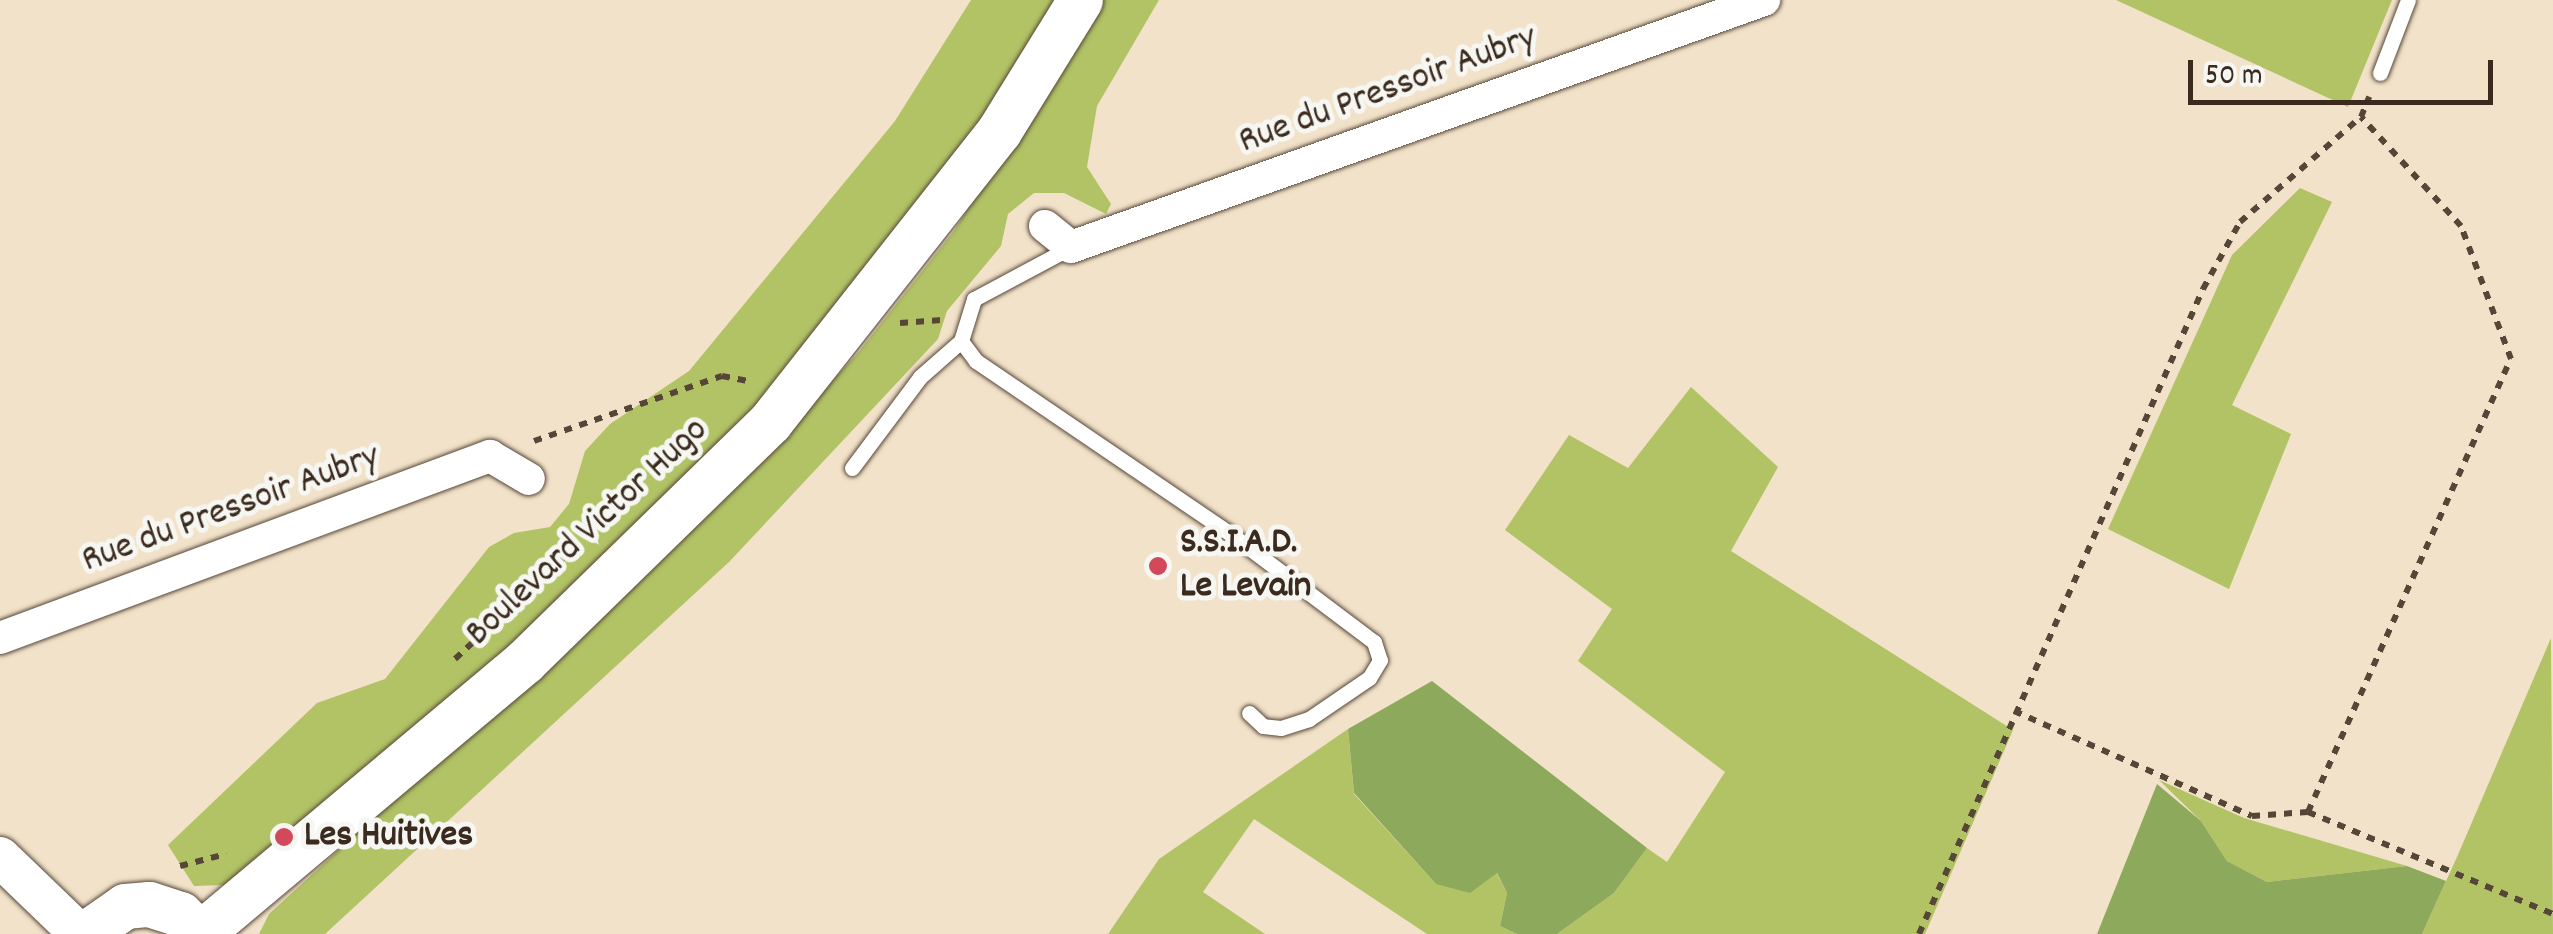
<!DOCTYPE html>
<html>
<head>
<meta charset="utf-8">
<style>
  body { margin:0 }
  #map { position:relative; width:2553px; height:934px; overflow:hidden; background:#f2e2c9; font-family:Dekko,sans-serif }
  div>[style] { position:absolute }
  .green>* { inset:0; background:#b2c366 }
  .forest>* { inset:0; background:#8da95b }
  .path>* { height:6px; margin-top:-3px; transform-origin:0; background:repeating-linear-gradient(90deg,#564638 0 8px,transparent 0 16px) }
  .roads { filter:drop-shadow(0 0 2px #564638) drop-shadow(0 0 2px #564638) }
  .service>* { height:15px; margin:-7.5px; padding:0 7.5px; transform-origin:7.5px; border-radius:7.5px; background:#fff }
  .minor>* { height:32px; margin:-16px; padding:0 16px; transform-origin:16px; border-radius:16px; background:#fff }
  .tertiary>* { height:40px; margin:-20px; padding:0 20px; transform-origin:20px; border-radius:20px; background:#fff }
  .secondary>* { height:45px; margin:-22.5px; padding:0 22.5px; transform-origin:22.5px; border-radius:22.5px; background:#fff }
  .dots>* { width:28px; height:28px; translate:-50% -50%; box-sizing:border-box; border:5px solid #f6f6f2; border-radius:50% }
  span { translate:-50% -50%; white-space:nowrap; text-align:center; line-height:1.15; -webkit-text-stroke:10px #f6f6f2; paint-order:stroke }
  .street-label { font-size:38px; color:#3b2a1e }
  .poi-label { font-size:38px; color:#3b2a1e; font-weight:700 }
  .left { translate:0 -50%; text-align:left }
  .scale { position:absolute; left:2188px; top:60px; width:305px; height:45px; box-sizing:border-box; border:5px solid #3b2a1e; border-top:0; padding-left:12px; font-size:30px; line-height:35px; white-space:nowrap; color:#3b2a1e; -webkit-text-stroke:8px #f6f6f2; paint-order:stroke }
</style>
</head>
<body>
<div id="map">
  <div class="green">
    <i style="clip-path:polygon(971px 0,1059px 0,1006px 89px,720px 450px,591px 576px,275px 848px,224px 885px,194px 886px,168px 845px,317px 703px,385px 679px,489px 547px,514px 533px,550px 527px,569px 504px,585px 451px,610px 424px,689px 371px,895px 121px)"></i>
    <i style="clip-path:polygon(1101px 0,1159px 0,1097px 106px,1087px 167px,1111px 204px,1106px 214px,1064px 193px,1034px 193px,1008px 214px,1001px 246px,947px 311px,938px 339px,729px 562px,325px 934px,259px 934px,269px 914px,733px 489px,858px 353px,954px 231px)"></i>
    <i style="clip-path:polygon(2116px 0,2392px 0,2348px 107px)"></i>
    <i style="clip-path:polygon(2300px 188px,2332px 202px,2232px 405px,2291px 434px,2229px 589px,2108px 529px,2232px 255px)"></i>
    <i style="clip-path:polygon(1691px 387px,1778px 467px,1731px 551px,2013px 730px,1925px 934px,1557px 934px,1614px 893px,1647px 848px,1667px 862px,1725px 772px,1578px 661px,1612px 609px,1505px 530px,1569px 435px,1628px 468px)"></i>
    <i style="clip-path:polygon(2551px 638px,2553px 934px,2422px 934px,2457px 857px)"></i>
    <i style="clip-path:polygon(1348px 729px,1354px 794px,1436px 884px,1496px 872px,1507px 893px,1500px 926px,1517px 934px,1427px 934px,1254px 819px,1203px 892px,1265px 934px,1108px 934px,1159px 859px)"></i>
    <i style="clip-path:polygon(2159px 780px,2244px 818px,2407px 866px,2267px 882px,2227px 861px,2201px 821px)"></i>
  </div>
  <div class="forest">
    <i style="clip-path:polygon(1432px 681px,1647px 848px,1614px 893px,1557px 934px,1517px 934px,1500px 926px,1507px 893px,1497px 873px,1470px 893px,1436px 884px,1354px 793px,1348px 729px)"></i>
    <i style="clip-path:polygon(2157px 784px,2201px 821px,2227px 861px,2267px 882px,2407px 866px,2446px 881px,2422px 934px,2097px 934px)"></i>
  </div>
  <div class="path">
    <i style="left:900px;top:323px;width:42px;rotate:-4.1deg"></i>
    <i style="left:534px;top:441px;width:199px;rotate:-19.1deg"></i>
    <i style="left:722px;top:376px;width:25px;rotate:11deg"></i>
    <i style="left:455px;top:659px;width:158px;rotate:-43deg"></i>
    <i style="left:2014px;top:711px;width:260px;rotate:23.8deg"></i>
    <i style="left:2252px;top:816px;width:56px;rotate:-4.1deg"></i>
    <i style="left:2308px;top:812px;width:265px;rotate:22.6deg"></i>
    <i style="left:2308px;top:812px;width:496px;rotate:-65.9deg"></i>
    <i style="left:2511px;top:359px;width:142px;rotate:-110.6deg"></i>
    <i style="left:2461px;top:226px;width:148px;rotate:-132.5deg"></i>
    <i style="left:180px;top:866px;width:48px;rotate:-14.6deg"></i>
    <i style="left:1919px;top:934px;width:705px;rotate:-66.24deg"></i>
    <i style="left:2203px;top:289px;width:77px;rotate:-61.1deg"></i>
    <i style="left:2240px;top:222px;width:160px;rotate:-41deg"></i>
    <i style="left:2361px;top:117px;width:22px;rotate:-68deg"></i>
  </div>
  <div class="roads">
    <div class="service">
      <i style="left:2380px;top:73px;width:78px;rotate:-69deg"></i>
      <i style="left:961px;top:341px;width:44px;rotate:-72.8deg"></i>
      <i style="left:974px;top:299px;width:110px;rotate:-28.2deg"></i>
      <i style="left:852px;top:468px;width:114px;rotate:-53.2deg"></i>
      <i style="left:920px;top:377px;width:55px;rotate:-41.3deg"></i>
      <i style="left:961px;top:341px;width:25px;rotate:53deg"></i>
      <i style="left:976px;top:361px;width:305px;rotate:34.2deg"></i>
      <i style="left:1228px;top:532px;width:183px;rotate:37deg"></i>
      <i style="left:1374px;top:642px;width:19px;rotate:72deg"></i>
      <i style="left:1380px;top:660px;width:21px;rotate:121deg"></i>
      <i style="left:1369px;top:678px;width:73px;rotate:145.7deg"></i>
      <i style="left:1309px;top:719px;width:29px;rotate:162deg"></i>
      <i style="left:1281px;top:728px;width:18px;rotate:-174deg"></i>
      <i style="left:1263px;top:726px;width:19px;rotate:-137deg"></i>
    </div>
    <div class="minor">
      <i style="left:1045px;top:226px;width:33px;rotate:39deg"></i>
      <i style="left:1071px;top:247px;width:736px;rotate:-19.62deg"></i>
      <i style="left:0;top:638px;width:523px;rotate:-20.38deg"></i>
      <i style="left:490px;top:456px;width:45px;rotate:30.5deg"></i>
    </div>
    <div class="tertiary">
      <i style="left:0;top:857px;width:111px;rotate:43.9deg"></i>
    </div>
    <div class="secondary">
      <i style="left:201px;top:933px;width:422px;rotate:-40deg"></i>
      <i style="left:524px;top:662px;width:344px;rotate:-44.3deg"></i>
      <i style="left:770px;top:422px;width:370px;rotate:-51.8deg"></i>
      <i style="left:999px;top:131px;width:154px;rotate:-58.3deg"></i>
      <i style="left:85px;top:934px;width:49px;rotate:-35deg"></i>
      <i style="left:125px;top:906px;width:24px;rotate:-5deg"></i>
      <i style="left:149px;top:904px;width:33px;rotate:18deg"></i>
      <i style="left:180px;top:914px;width:29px;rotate:44deg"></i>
    </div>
  </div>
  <div class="dots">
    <i style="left:1158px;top:566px;background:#d1495b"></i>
    <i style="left:284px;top:837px;background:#d1495b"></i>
  </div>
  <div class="street-label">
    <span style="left:1388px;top:91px;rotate:-20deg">Rue du Pressoir Aubry</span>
    <span style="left:231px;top:510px;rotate:-20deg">Rue du Pressoir Aubry</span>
    <span style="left:588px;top:533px;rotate:-43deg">Boulevard Victor Hugo</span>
  </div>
  <div class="poi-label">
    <span class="left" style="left:1180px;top:566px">S.S.I.A.D.<br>Le Levain</span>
    <span class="left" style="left:304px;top:837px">Les Huitives</span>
  </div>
  <div class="scale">50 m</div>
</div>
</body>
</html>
